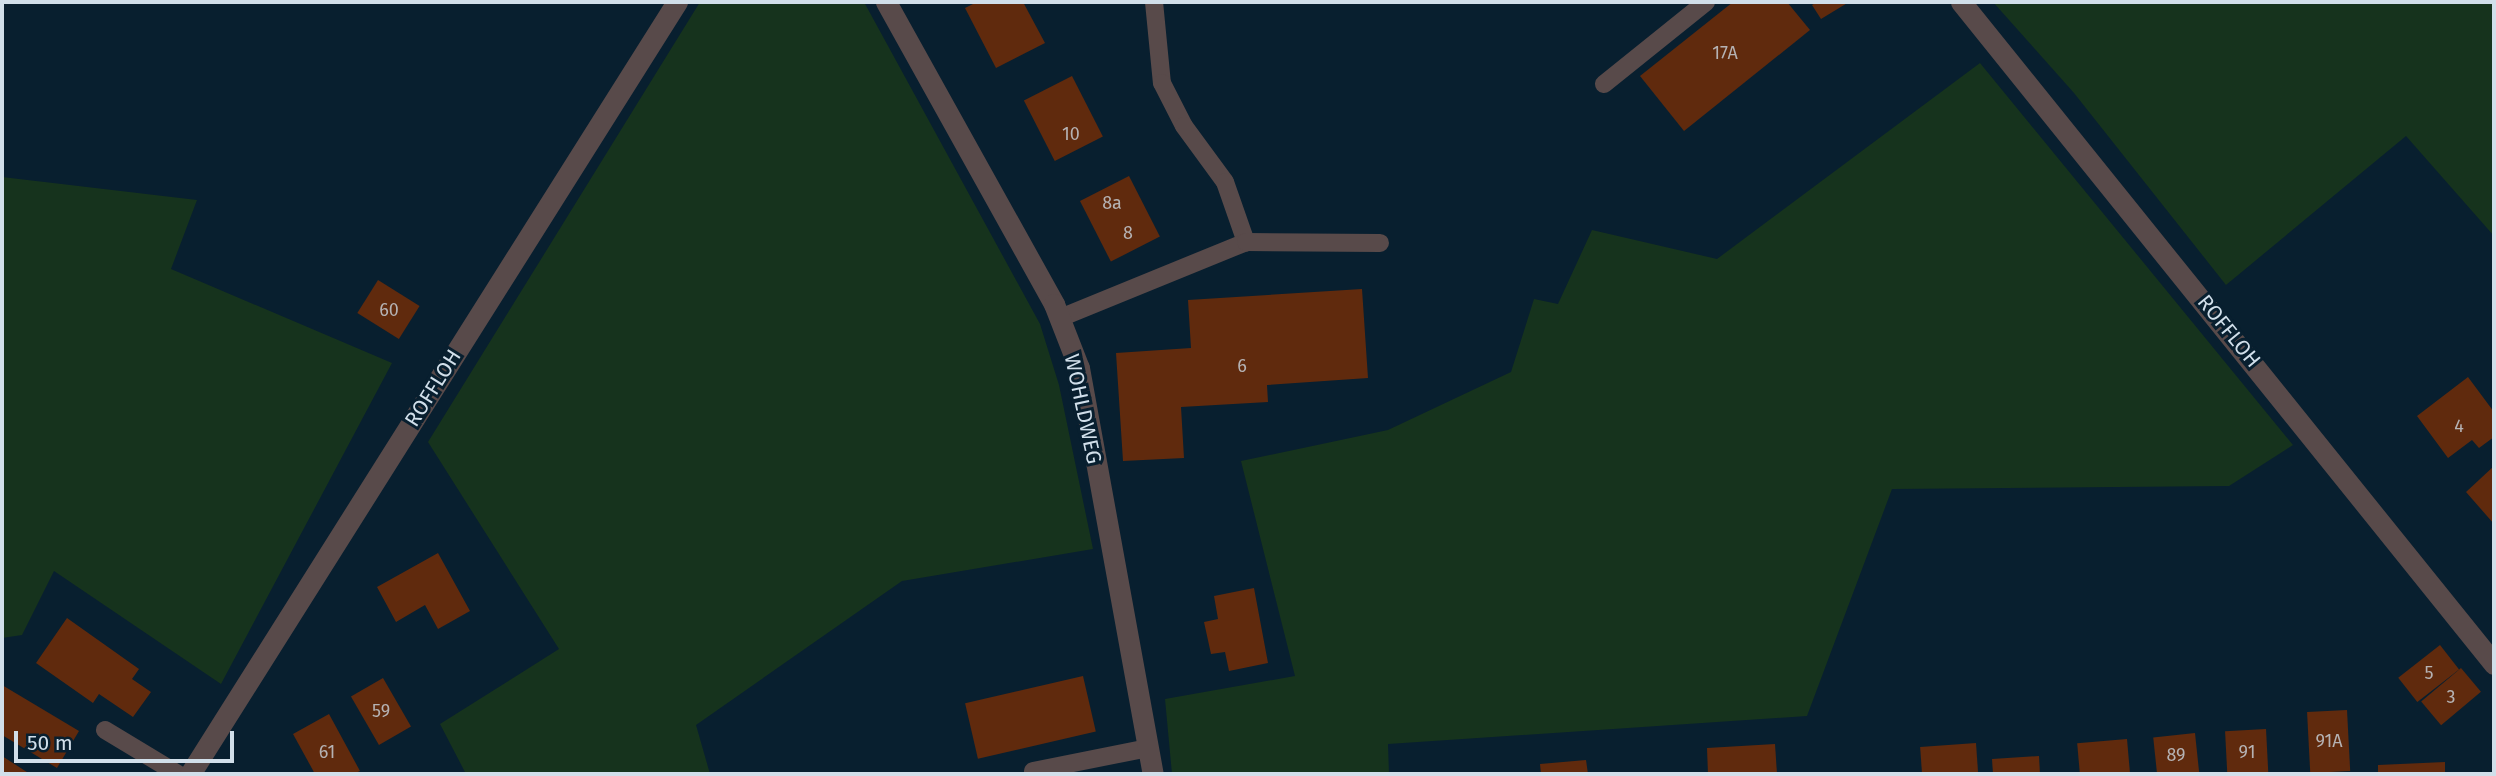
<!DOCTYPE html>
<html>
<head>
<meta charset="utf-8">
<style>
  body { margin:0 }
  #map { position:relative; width:2496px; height:776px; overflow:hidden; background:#081f2f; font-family:"Fira Sans",sans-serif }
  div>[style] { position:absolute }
  .green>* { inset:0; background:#16331d }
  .building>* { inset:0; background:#602a0d; transform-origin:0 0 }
  .lane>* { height:18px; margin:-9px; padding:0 9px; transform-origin:9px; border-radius:9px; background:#584a4a }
  .street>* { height:21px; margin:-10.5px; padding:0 10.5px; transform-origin:10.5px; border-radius:10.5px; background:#584a4a }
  span { translate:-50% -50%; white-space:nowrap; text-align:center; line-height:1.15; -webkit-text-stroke:6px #081f2f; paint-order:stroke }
  .number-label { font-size:18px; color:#b5b2b3 }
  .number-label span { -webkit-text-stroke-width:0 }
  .street-label { font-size:21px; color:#d1dfea }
  .frame { position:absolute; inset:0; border:4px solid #d1dfea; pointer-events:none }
  .scale { position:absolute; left:14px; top:731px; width:220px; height:32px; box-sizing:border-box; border:4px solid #d1dfea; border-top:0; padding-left:9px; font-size:21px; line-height:24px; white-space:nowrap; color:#d1dfea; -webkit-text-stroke:5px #081f2f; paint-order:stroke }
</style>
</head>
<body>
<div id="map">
  <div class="green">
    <i style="clip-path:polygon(700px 2px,864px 2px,1040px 324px,1059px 385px,1093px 549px,902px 581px,696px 725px,710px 774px,466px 774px,440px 724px,559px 649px,428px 442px)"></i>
    <i style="clip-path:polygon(1993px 2px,2494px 2px,2494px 236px,2406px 136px,2226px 285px,2074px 93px)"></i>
    <i style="clip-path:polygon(1980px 63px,2293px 445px,2229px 486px,1892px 489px,1807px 716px,1388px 744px,1389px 774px,1172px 774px,1165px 699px,1295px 676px,1241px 461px,1388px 430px,1511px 372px,1534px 299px,1558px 304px,1592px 230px,1717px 259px)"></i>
    <i style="clip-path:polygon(2px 177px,197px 200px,171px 269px,392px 363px,221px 684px,54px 571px,22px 635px,2px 638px)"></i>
  </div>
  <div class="building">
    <i style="clip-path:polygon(977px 2px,1023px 2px,1045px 43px,996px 68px,965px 8px)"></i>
    <i style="clip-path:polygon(1733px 2px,1787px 2px,1810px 30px,1684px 131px,1640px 76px)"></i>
    <i style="clip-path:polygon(1817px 2px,1849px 2px,1821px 19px,1812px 5px)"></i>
    <i style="left:1072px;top:76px;width:68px;height:54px;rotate:63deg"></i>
    <i style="left:1129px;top:176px;width:68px;height:55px;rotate:63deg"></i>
    <i style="left:378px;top:280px;width:49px;height:39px;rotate:32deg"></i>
    <i style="clip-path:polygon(1362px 289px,1368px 378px,1267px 385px,1268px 402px,1181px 407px,1184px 458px,1123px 461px,1116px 353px,1191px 348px,1188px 300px)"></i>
    <i style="clip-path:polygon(2468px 377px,2494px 412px,2494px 437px,2479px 448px,2472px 440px,2448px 458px,2417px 416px)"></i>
    <i style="clip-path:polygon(2494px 466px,2494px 524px,2466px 492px)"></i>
    <i style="clip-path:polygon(438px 553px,470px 611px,438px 629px,425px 605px,396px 622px,377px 587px)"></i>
    <i style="clip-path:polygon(1254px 588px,1268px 663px,1229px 671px,1225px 652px,1211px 654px,1204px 622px,1218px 619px,1214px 596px)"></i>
    <i style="clip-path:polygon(67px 618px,139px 669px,132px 679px,151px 692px,133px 717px,99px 694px,93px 703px,36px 663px)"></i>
    <i style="left:2440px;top:645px;width:31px;height:53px;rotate:52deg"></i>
    <i style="left:2461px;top:668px;width:31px;height:52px;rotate:50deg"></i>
    <i style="left:1083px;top:676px;width:57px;height:121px;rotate:77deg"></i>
    <i style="left:383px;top:678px;width:56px;height:37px;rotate:60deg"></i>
    <i style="clip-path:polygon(2px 685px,79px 731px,57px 768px,2px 735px)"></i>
    <i style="left:2347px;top:710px;width:61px;height:40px;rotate:87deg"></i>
    <i style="clip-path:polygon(329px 714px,360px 771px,353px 774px,315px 774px,293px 734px)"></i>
    <i style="left:2266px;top:729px;width:45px;height:41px;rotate:87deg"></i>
    <i style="left:2195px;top:733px;width:41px;height:42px;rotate:84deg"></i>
    <i style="left:2127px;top:739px;width:35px;height:50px;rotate:85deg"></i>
    <i style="left:1976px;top:743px;width:31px;height:56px;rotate:86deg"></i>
    <i style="clip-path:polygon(1775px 744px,1777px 774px,1708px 774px,1707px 748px)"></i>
    <i style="clip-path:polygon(2px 756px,30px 774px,2px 774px)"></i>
    <i style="clip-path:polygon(2039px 756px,2040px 774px,1993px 774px,1992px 759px)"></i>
    <i style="clip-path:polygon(1586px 760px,1588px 774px,1541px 774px,1540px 764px)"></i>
    <i style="clip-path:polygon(2445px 762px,2445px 774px,2378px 774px,2378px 765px)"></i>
  </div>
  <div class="lane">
    <i style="left:1154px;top:2px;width:81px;rotate:84.4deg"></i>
    <i style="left:1162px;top:83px;width:48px;rotate:62.9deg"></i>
    <i style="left:1184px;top:126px;width:69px;rotate:53.8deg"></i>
    <i style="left:1225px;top:182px;width:64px;rotate:70.7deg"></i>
    <i style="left:1604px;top:84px;width:131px;rotate:-38.8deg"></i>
    <i style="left:1060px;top:318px;width:201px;rotate:-22.2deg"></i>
    <i style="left:1246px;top:242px;width:134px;rotate:0.4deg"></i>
    <i style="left:105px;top:730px;width:85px;rotate:31.1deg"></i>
    <i style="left:1033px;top:771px;width:117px;rotate:-11.3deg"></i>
  </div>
  <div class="street">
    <i style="left:886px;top:2px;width:346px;rotate:60.9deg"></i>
    <i style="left:1054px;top:304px;width:69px;rotate:68.7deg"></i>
    <i style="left:1079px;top:368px;width:413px;rotate:79.7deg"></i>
    <i style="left:1961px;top:2px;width:850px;rotate:51.16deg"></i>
    <i style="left:190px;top:774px;width:913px;rotate:-57.76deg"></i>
  </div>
  <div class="number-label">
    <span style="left:1725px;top:53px">17A</span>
    <span style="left:1071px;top:134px">10</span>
    <span style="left:1112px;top:203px">8a</span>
    <span style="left:1128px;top:233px">8</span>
    <span style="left:389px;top:310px">60</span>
    <span style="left:1242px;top:366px">6</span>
    <span style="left:2459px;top:426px">4</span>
    <span style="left:2429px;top:673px">5</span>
    <span style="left:2451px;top:697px">3</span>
    <span style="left:381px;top:711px">59</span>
    <span style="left:2329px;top:741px">91A</span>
    <span style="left:327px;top:752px">61</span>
    <span style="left:2247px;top:752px">91</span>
    <span style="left:2176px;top:755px">89</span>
  </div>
  <div class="street-label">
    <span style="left:2229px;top:331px;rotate:51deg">ROFFLOH</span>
    <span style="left:433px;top:388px;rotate:-58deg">ROFFLOH</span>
    <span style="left:1083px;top:409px;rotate:78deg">WOHLDWEG</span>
  </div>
  <div class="frame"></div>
  <div class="scale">50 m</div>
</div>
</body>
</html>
